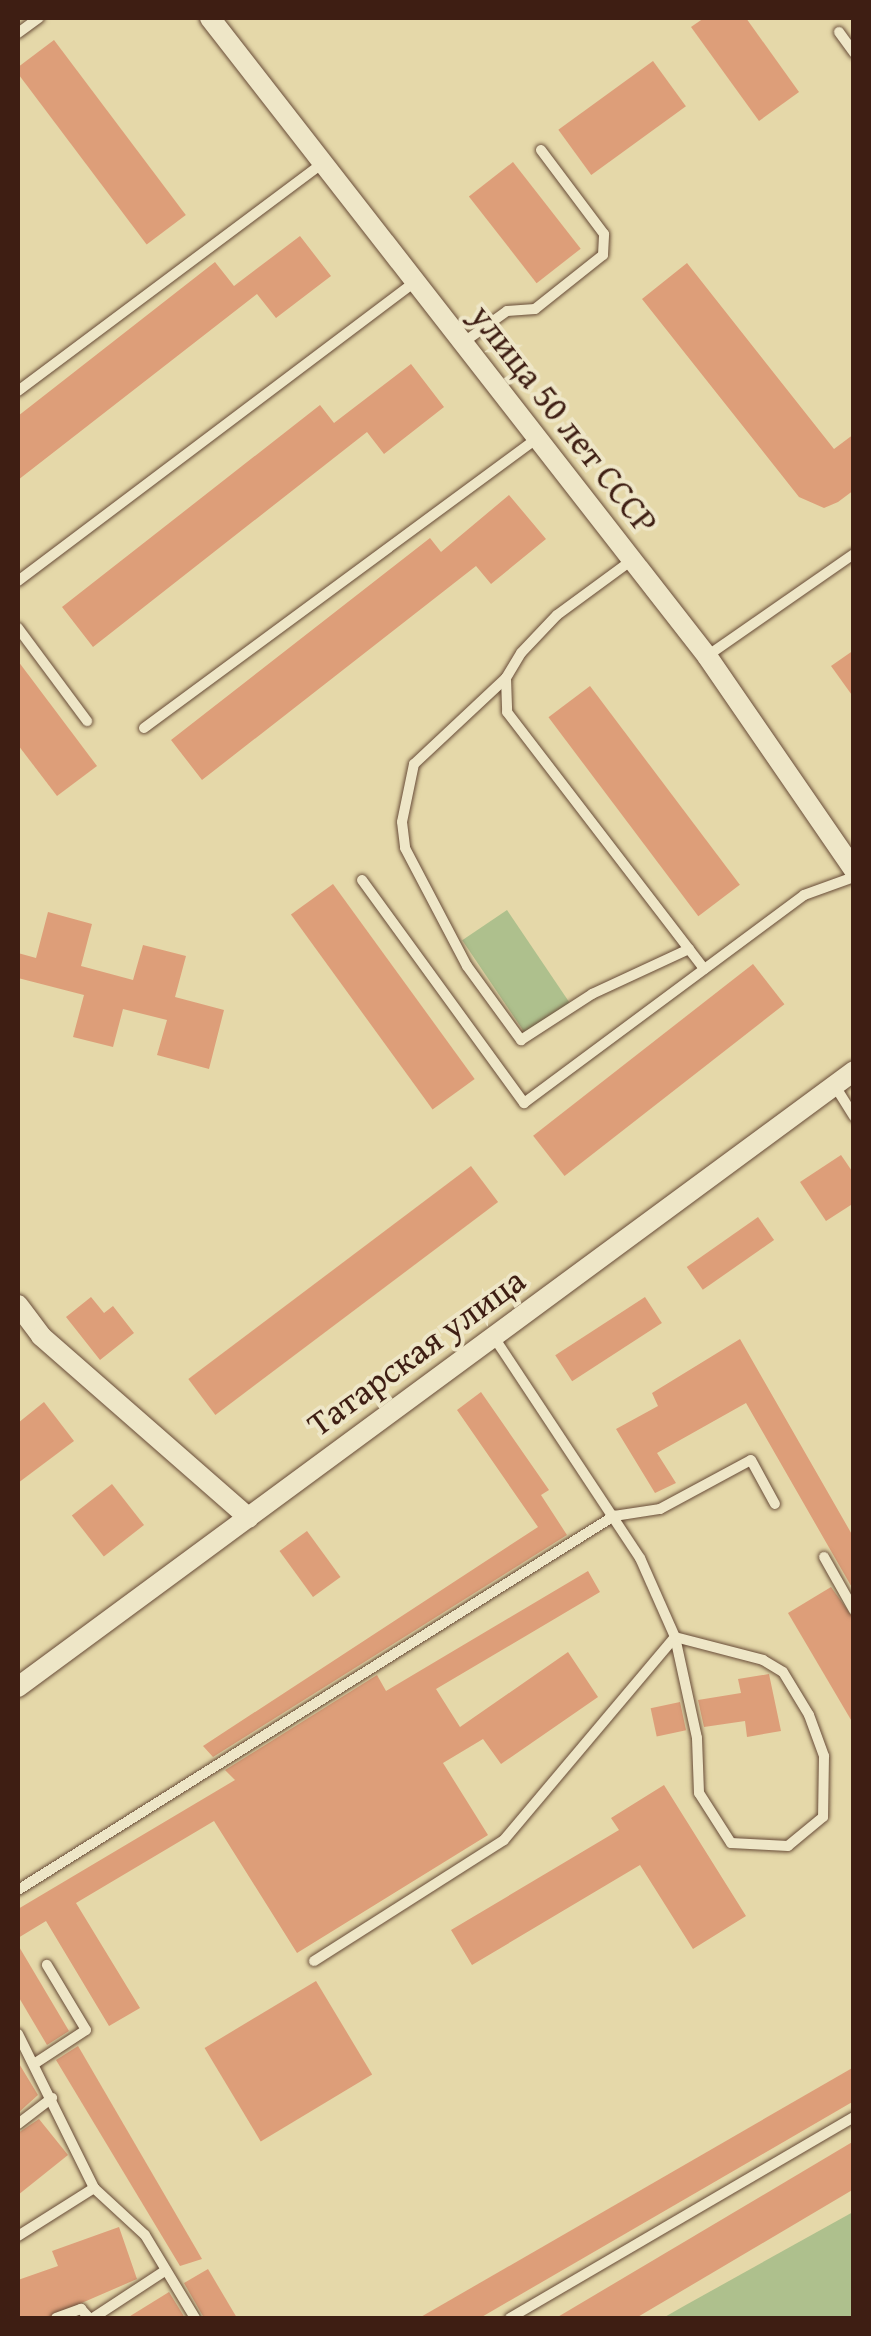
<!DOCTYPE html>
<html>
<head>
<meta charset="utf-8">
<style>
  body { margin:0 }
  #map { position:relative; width:871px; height:2336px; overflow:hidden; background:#e5d8a9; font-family:"Gentium Book Plus",serif }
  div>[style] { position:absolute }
  .green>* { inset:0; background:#aec08d; transform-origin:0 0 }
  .building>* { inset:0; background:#dd9e79; transform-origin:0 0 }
  .roads { filter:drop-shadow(0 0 2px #684c38) drop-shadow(0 0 2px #684c38) }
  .lane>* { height:10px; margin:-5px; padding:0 5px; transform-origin:5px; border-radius:5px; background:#eee6c7 }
  .street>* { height:20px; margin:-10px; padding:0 10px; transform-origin:10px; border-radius:10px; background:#eee6c7 }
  span { translate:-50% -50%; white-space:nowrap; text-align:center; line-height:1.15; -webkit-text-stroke:8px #eee6c7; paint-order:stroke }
  .street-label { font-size:35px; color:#3e1e13 }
  .frame { position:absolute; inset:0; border:20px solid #3e1e13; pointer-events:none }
</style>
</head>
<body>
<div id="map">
  <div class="green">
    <i style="left:507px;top:910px;width:112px;height:54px;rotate:56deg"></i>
    <i style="clip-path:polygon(853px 2212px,853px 2318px,663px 2318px,684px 2306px)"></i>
  </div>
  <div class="building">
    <i style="clip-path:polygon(704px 18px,746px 18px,799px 92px,759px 121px,691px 27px)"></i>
    <i style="left:54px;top:40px;width:219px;height:49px;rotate:53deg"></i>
    <i style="left:653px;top:61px;width:56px;height:117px;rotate:54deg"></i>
    <i style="left:513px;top:162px;width:110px;height:56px;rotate:52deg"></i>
    <i style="clip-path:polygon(300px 236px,331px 276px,276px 318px,257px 294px,18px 480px,18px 416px,215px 262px,234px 286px)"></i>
    <i style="clip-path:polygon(687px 263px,834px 449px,854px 434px,854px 490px,838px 502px,824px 508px,799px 497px,642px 299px)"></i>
    <i style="clip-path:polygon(411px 364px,444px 407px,384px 454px,367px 432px,93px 647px,62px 607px,320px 405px,334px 423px)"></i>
    <i style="clip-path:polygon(509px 495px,546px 539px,491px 584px,476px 566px,202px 780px,171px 740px,430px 538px,441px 552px)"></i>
    <i style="clip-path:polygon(854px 650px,854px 698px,831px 666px)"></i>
    <i style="clip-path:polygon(18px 661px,97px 766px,57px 796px,18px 745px)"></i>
    <i style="left:590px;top:686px;width:249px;height:52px;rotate:53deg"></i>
    <i style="left:333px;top:884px;width:241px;height:52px;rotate:54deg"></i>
    <i style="clip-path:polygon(48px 912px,92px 924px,81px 966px,133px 980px,143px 945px,186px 956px,175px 997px,224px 1010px,209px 1069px,157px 1055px,167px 1020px,123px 1009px,113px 1047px,73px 1037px,84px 995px,18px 978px,18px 953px,36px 958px)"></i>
    <i style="left:753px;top:964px;width:51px;height:279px;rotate:52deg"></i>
    <i style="clip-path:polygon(841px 1155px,854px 1174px,854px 1203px,826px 1221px,800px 1182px)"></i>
    <i style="left:471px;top:1166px;width:45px;height:354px;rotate:53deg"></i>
    <i style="left:758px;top:1217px;width:28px;height:87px;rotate:55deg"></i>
    <i style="clip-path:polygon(91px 1297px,104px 1313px,113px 1306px,134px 1333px,100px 1360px,66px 1317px)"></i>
    <i style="left:645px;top:1297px;width:31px;height:107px;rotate:57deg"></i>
    <i style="clip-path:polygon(740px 1339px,854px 1538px,854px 1591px,746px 1403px,657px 1453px,676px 1483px,655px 1493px,616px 1429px,658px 1406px,652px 1393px)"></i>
    <i style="clip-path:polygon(481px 1392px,549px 1490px,541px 1495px,567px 1535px,213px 1757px,203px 1746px,538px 1527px,457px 1410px)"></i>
    <i style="clip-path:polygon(44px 1402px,74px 1441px,18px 1483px,18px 1423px)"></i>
    <i style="left:112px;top:1484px;width:52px;height:51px;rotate:52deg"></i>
    <i style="left:307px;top:1531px;width:57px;height:34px;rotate:54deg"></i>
    <i style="clip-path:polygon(588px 1571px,600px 1592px,436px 1689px,460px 1727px,568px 1652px,598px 1697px,501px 1764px,483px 1739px,443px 1763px,488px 1835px,297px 1953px,214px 1821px,76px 1903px,140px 2008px,109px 2026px,46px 1921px,18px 1938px,18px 1909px,235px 1780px,225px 1770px,377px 1675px,386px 1691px)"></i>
    <i style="clip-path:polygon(831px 1587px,854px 1619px,854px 1725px,788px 1613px)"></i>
    <i style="clip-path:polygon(769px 1674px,781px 1731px,747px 1737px,745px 1721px,704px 1727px,698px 1700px,741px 1693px,738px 1679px)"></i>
    <i style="left:680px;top:1702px;width:29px;height:30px;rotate:78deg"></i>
    <i style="clip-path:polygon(664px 1785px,746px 1916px,693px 1949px,640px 1865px,472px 1965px,451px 1930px,619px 1830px,611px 1818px)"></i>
    <i style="clip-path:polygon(18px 1945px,69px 2031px,47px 2045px,18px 1996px)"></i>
    <i style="left:316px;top:1981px;width:109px;height:130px;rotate:59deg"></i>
    <i style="clip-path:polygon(78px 2046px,81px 2051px,202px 2259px,180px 2266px,56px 2060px)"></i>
    <i style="clip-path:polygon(18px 2062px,38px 2095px,18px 2113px)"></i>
    <i style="clip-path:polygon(854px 2067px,854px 2101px,480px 2318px,419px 2318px)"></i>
    <i style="clip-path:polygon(39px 2119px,68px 2155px,18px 2195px,18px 2133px)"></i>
    <i style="clip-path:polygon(854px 2141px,854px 2189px,636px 2318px,556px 2318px)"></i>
    <i style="clip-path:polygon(119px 2227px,137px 2279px,47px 2318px,18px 2318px,18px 2280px,58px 2266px,52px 2251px)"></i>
    <i style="clip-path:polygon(208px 2269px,237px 2318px,204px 2318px,184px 2283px)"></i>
    <i style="clip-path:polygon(169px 2292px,185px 2318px,127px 2318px)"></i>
  </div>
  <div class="roads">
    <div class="lane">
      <i style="left:839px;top:32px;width:26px;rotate:54deg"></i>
      <i style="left:18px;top:33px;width:26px;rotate:-36deg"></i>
      <i style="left:464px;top:342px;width:53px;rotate:-35.8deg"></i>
      <i style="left:507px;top:311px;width:28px;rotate:-4deg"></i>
      <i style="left:535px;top:309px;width:87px;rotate:-38.5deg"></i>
      <i style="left:603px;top:255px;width:21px;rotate:-87deg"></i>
      <i style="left:604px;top:234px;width:105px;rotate:-126.9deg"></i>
      <i style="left:18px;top:391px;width:384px;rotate:-36.8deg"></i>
      <i style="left:632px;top:560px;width:93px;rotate:143.7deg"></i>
      <i style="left:557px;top:615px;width:52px;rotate:133.5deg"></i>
      <i style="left:521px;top:653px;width:29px;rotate:121deg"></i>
      <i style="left:506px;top:678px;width:34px;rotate:88deg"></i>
      <i style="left:507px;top:712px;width:324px;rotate:52.5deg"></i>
      <i style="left:18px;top:581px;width:498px;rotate:-37deg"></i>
      <i style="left:18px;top:628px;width:116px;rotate:53.4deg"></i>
      <i style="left:707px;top:656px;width:179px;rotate:-34.8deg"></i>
      <i style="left:506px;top:678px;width:126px;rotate:136.9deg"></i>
      <i style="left:414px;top:764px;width:59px;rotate:101.7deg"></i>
      <i style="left:402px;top:822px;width:26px;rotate:83deg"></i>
      <i style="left:405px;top:848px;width:133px;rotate:62.3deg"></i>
      <i style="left:467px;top:966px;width:92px;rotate:53.9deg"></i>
      <i style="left:521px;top:1040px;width:85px;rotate:-32.9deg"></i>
      <i style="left:592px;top:994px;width:107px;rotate:-24.9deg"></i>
      <i style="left:144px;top:728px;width:488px;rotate:-36.4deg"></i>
      <i style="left:362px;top:880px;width:276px;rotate:54deg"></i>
      <i style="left:524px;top:1103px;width:349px;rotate:-36.6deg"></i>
      <i style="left:804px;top:895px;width:53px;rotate:-19.8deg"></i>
      <i style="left:835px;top:1086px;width:36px;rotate:58deg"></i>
      <i style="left:824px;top:1557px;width:61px;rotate:60.5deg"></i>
      <i style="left:675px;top:1637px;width:91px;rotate:14.6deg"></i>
      <i style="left:763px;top:1660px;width:23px;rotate:31deg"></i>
      <i style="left:783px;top:1672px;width:50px;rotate:58.8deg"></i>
      <i style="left:809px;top:1715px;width:44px;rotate:69.9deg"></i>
      <i style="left:824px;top:1756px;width:61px;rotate:90.9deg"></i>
      <i style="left:823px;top:1817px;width:45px;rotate:140.4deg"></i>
      <i style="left:788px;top:1846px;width:57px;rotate:-177deg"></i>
      <i style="left:731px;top:1843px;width:59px;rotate:-122.6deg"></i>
      <i style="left:699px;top:1793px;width:55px;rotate:-92.1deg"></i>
      <i style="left:697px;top:1738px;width:103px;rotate:-102.3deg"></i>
      <i style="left:18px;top:1890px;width:704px;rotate:-32.11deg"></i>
      <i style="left:614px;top:1516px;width:47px;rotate:-8.7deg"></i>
      <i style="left:660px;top:1509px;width:103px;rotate:-28.3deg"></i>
      <i style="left:751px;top:1460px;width:50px;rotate:61.4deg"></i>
      <i style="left:314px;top:1961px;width:225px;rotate:-32.5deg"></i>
      <i style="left:504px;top:1840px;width:265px;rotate:-49.9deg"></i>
      <i style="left:675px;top:1637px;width:86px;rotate:-113.9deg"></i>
      <i style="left:640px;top:1558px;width:265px;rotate:-123.5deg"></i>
      <i style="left:18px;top:2034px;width:172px;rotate:63.7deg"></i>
      <i style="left:94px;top:2188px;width:69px;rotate:42.7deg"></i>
      <i style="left:145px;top:2235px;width:97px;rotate:58.9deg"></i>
      <i style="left:34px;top:2064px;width:62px;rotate:-33.2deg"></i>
      <i style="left:86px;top:2030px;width:76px;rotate:-121deg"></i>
      <i style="left:18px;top:2124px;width:43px;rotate:-37.4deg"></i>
      <i style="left:18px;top:2236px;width:90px;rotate:-32.3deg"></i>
      <i style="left:56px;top:2318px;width:27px;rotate:-20deg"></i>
      <i style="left:81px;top:2309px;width:12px;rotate:48deg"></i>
      <i style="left:93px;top:2318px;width:87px;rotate:-33.3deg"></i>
      <i style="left:510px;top:2318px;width:398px;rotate:-30.3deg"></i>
    </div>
    <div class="street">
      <i style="left:210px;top:18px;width:809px;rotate:52.08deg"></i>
      <i style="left:707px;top:656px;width:260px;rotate:55.5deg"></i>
      <i style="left:18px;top:1305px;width:39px;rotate:53deg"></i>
      <i style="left:41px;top:1336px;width:276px;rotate:41.2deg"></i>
      <i style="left:18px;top:1687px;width:1038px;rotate:-36.38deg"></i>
    </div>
  </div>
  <div class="street-label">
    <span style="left:564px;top:419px;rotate:52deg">улица 50 лет СССР</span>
    <span style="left:416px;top:1352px;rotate:-36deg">Татарская улица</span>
  </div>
  <div class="frame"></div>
</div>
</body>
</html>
